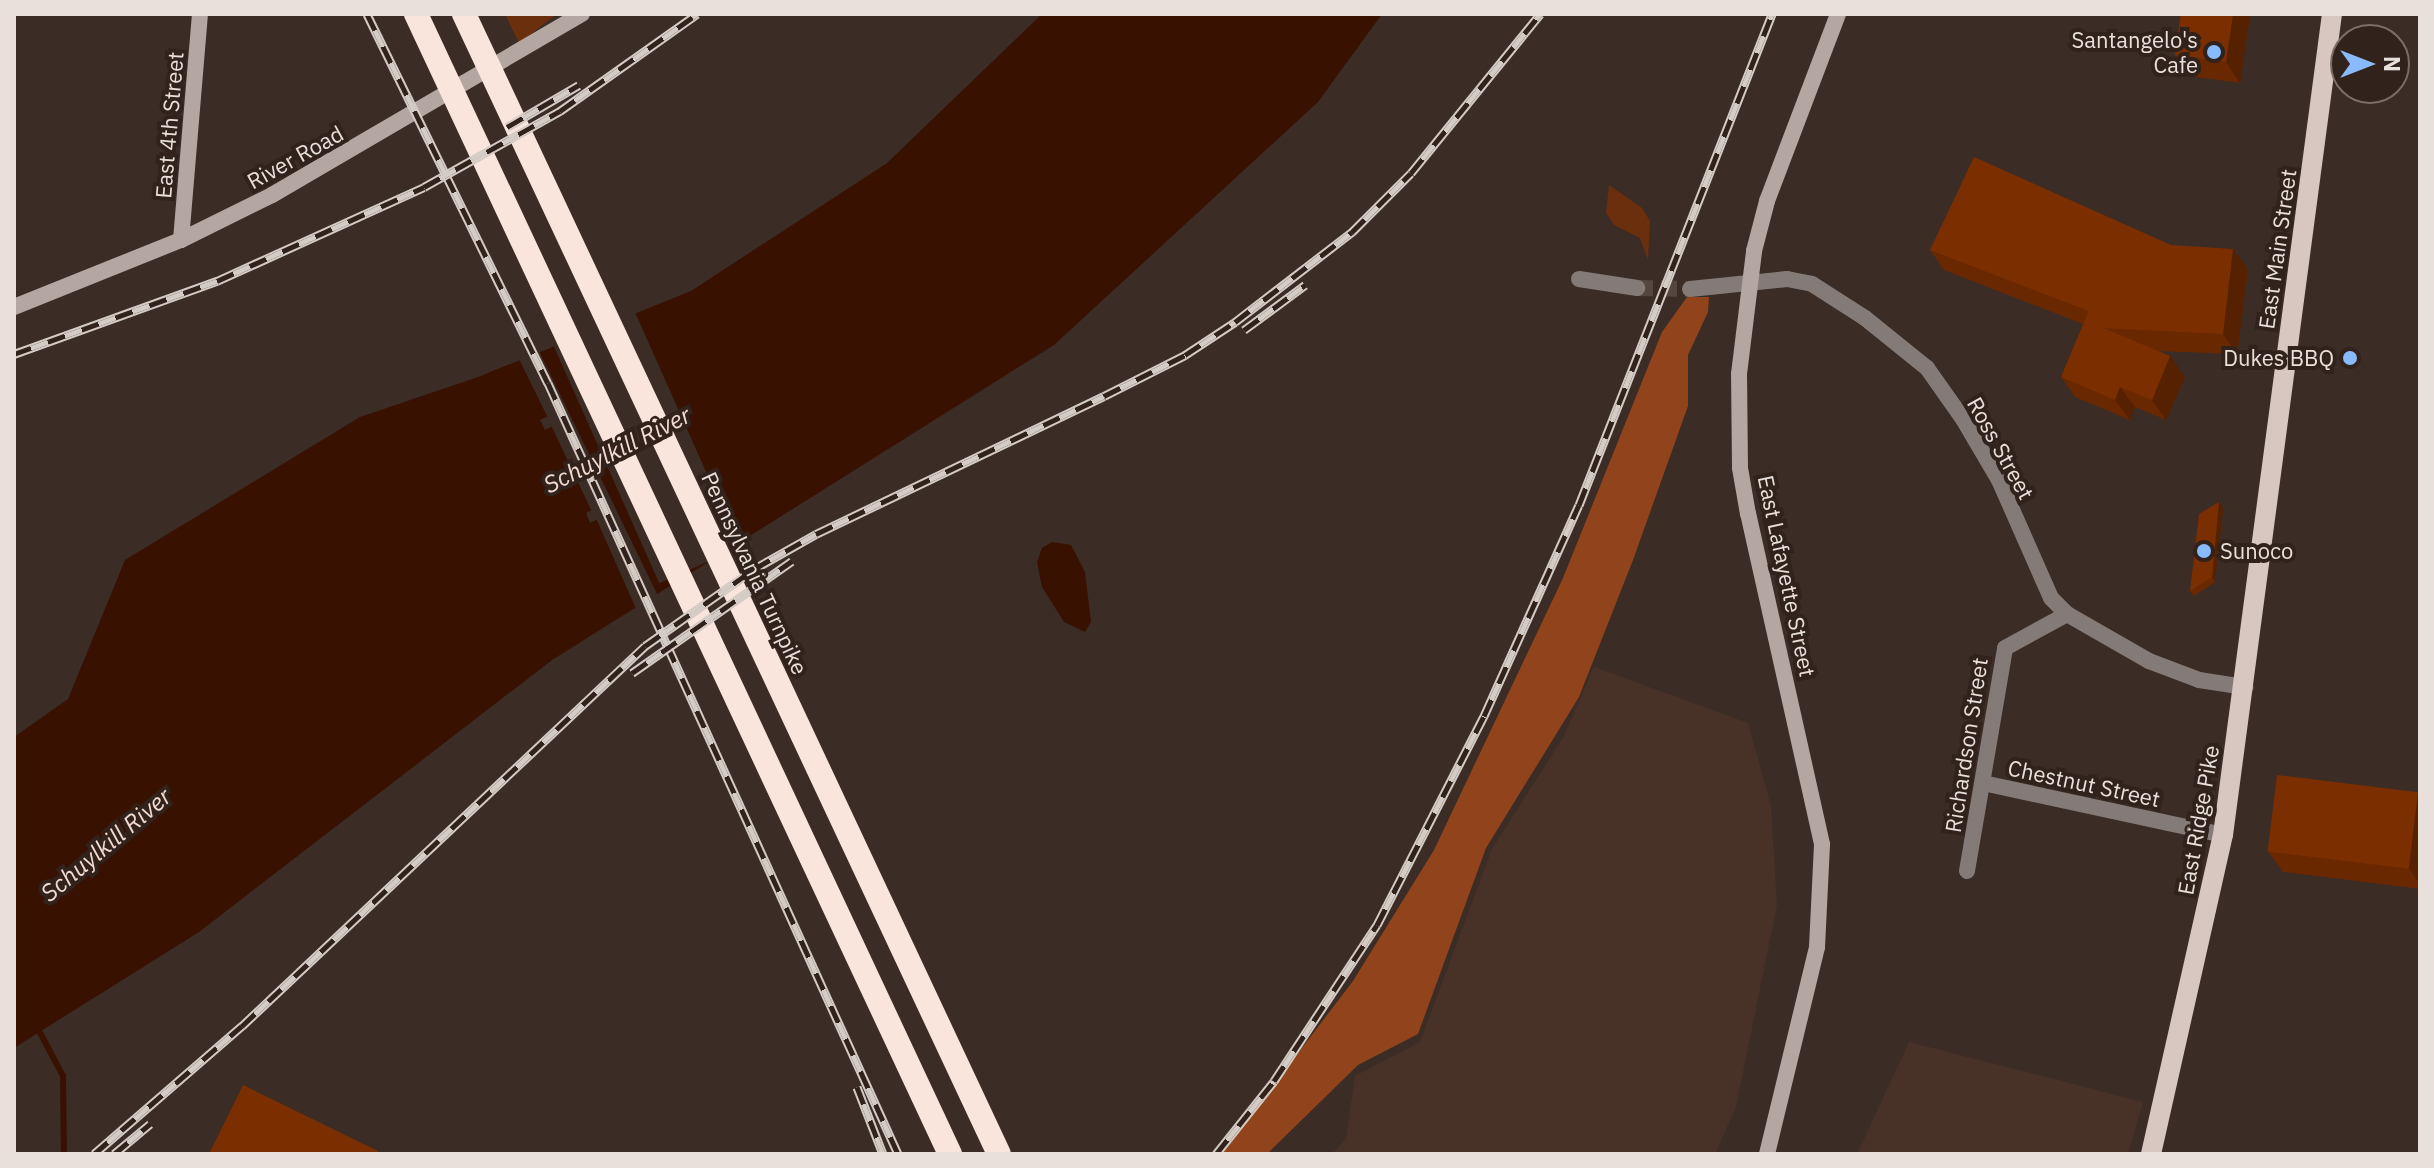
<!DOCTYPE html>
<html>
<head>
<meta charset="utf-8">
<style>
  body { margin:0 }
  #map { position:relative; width:2434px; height:1168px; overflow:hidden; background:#3b2c25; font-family:"IBM Plex Sans",sans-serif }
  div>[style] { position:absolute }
  .built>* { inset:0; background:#483228 }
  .green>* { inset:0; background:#6c2f0e }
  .forest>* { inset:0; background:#91431b }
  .water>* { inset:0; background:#391100 }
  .pier>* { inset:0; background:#3b2c25; transform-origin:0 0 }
  .stream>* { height:6px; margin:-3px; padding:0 3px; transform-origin:3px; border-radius:3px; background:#391100 }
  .street-tunnel>* { height:16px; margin-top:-8px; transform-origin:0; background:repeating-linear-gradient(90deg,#554740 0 16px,transparent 0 24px) }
  .street>* { height:16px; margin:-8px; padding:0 8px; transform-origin:8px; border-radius:8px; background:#847b78 }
  .secondary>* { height:16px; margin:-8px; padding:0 8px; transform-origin:8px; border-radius:8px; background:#b4a6a1 }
  .primary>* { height:20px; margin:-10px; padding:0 10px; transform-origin:10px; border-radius:10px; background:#d8c7c0 }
  .highway>* { height:24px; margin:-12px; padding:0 12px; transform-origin:12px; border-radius:12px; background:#fae5dc }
  .rail>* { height:9px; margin-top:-4.5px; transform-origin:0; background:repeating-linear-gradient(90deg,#31221b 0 18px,#d5cbc5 0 36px); box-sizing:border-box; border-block:2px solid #d5cbc5 }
  .wall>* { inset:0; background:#6a2800 }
  .shaded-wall>* { inset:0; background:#562100 }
  .building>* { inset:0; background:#7b2f00; transform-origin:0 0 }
  .dots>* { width:22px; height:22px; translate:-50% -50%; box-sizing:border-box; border:4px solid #31221b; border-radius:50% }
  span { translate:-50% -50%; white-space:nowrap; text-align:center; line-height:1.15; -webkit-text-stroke:8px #31221b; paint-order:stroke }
  .poi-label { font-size:22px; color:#eae0db }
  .right { translate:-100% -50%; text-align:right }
  .left { translate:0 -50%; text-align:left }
  .street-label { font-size:22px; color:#eae0db }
  .water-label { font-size:24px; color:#f3dbd1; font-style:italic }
  .frame { position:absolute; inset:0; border:16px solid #eae0db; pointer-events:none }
  .north { position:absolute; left:2330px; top:24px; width:80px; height:80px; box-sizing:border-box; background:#31221b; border:2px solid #7b6e68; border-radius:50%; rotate:90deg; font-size:22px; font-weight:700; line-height:32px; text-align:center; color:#eae0db }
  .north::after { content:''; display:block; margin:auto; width:28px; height:36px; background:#88bbfc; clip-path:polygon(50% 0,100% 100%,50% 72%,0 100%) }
</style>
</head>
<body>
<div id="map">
  <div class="built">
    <i style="clip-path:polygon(1594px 667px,1748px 723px,1771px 806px,1777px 905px,1736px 1107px,1715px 1154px,1332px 1154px,1346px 1139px,1355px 1076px,1420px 1042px,1492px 849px,1564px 736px)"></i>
    <i style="clip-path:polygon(1909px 1042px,2143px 1102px,2128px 1154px,1857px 1154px)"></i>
  </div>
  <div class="green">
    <i style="clip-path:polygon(505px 14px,557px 14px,519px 43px)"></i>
    <i style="clip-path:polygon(1609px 185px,1642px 208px,1650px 221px,1648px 260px,1640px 238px,1614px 225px,1606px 213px)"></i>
  </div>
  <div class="forest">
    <i style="clip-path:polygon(1687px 297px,1709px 297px,1708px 312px,1688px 355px,1688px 406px,1633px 560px,1579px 697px,1486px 848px,1418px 1034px,1358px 1065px,1267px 1154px,1221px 1154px,1353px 981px,1434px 850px,1563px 578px,1662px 332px)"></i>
  </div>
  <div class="water">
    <i style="clip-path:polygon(evenodd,1042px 14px,1382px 14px,1318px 102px,1054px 345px,552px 660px,199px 932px,14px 1048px,14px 737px,68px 699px,125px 560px,360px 417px,478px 377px,691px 291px,887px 163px,1042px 14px,561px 410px,566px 419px,545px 430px,540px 420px,561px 410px,1042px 14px,607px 502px,611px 512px,590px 523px,586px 513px,607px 502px)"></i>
    <i style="clip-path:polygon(1052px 542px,1071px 545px,1085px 572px,1091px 622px,1085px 632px,1064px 622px,1042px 587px,1037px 562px,1042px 548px)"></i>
  </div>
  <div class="pier">
    <i style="left:634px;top:310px;width:260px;height:88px;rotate:66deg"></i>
    <i style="clip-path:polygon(538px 349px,659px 598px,637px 611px,595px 516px,606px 510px,593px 514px,550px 423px,561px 417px,549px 420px,518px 357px)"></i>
  </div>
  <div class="stream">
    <i style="left:36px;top:1025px;width:58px;rotate:62.1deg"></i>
    <i style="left:63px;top:1076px;width:78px;rotate:89.3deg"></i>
  </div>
  <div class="street-tunnel">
    <i style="left:1637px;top:288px;width:53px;rotate:1.1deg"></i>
  </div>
  <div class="street">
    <i style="left:1579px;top:279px;width:59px;rotate:8.8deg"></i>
    <i style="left:1690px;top:289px;width:98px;rotate:-5.9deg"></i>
    <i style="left:1787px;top:279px;width:25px;rotate:11deg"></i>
    <i style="left:1812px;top:284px;width:63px;rotate:32.7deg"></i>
    <i style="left:1865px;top:318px;width:80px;rotate:38.9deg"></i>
    <i style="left:1927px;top:368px;width:62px;rotate:54.8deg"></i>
    <i style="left:1963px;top:419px;width:71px;rotate:59.5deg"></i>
    <i style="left:1999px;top:480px;width:129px;rotate:66.2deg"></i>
    <i style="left:2051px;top:598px;width:23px;rotate:45deg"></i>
    <i style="left:2067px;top:614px;width:95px;rotate:29.8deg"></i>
    <i style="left:2149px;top:661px;width:53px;rotate:20.8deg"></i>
    <i style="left:2199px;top:680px;width:47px;rotate:8.7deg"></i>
    <i style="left:1983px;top:783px;width:246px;rotate:12.2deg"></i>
    <i style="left:1967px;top:871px;width:226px;rotate:-80.3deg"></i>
    <i style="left:2005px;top:648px;width:71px;rotate:-28.7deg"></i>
  </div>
  <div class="secondary">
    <i style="left:181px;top:240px;width:227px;rotate:-85.2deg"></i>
    <i style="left:14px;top:307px;width:180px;rotate:-21.9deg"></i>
    <i style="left:181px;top:240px;width:102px;rotate:-26.3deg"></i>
    <i style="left:272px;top:195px;width:359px;rotate:-30.3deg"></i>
    <i style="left:1767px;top:1154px;width:213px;rotate:-76.4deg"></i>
    <i style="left:1817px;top:947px;width:103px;rotate:-87.2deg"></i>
    <i style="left:1822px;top:844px;width:338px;rotate:-102.6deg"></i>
    <i style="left:1748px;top:514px;width:47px;rotate:-99.9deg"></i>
    <i style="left:1740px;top:468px;width:94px;rotate:-90.6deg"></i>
    <i style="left:1739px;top:374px;width:124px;rotate:-83deg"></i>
    <i style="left:1754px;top:251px;width:52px;rotate:-75.4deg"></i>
    <i style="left:1767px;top:201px;width:200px;rotate:-69.2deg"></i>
  </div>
  <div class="primary">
    <i style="left:2151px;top:1154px;width:327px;rotate:-77.3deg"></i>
    <i style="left:2223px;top:835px;width:828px;rotate:-82.44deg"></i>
  </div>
  <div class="highway">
    <i style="left:416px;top:14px;width:1259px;rotate:64.9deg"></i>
    <i style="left:464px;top:14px;width:1259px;rotate:64.86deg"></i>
  </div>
  <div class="rail">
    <i style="left:367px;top:14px;width:411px;rotate:63.9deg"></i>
    <i style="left:548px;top:383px;width:847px;rotate:65.58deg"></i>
    <i style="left:507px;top:127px;width:83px;rotate:-30.3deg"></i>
    <i style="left:1244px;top:330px;width:76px;rotate:-36.4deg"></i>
    <i style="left:14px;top:354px;width:216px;rotate:-19.8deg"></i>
    <i style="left:217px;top:281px;width:227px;rotate:-24.4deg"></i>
    <i style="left:424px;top:187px;width:156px;rotate:-29.2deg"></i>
    <i style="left:560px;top:111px;width:168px;rotate:-35.3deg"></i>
    <i style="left:632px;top:673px;width:195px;rotate:-35deg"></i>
    <i style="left:857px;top:1087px;width:72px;rotate:68.8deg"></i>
    <i style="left:94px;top:1154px;width:196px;rotate:-40.9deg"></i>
    <i style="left:242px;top:1026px;width:554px;rotate:-43.32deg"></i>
    <i style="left:645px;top:646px;width:133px;rotate:-35.2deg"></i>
    <i style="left:754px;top:569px;width:71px;rotate:-29.4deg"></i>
    <i style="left:816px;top:534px;width:319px;rotate:-25.6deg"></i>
    <i style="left:1104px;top:396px;width:91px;rotate:-26.8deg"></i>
    <i style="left:1185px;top:355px;width:60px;rotate:-33.4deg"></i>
    <i style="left:1235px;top:322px;width:148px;rotate:-37.6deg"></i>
    <i style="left:1352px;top:232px;width:83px;rotate:-45deg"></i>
    <i style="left:1411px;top:173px;width:205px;rotate:-50.9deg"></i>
    <i style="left:114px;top:1154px;width:47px;rotate:-39.8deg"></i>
    <i style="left:1216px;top:1154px;width:93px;rotate:-51.5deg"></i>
    <i style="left:1274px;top:1081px;width:187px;rotate:-56.6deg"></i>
    <i style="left:1377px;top:925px;width:235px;rotate:-62.9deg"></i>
    <i style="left:1484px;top:716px;width:231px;rotate:-65.8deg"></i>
    <i style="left:1579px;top:505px;width:528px;rotate:-68.54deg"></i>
  </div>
  <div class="wall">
    <i style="clip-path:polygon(2181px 14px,2250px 14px,2240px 83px,2189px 76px,2175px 55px)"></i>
    <i style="clip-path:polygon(2171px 245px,2248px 269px,2237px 354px,2156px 351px,2170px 356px,2185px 377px,2166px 420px,2135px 407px,2130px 420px,2075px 397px,2061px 377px,2083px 324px,1944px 270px,1930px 250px)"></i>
    <i style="clip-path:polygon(2223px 508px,2215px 582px,2194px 596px,2190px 591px)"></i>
    <i style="clip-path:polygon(2420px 795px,2420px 889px,2283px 872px,2268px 851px)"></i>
  </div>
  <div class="shaded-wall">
    <i style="clip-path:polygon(2233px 14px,2250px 14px,2240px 83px,2226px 62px)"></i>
    <i style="clip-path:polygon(2233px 249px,2248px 269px,2237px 354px,2223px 334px)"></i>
    <i style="clip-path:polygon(2170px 356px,2185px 377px,2166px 420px,2152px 400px)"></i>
    <i style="clip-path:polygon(2120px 387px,2135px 407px,2130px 420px,2115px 400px)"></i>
    <i style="clip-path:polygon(2219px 502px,2223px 508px,2215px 582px,2212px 577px)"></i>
    <i style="clip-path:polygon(2418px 792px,2420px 795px,2420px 885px,2409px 868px)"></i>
  </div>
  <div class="building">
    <i style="clip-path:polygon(2181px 14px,2233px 14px,2226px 62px,2175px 55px)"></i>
    <i style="clip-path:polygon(1974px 157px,2171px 245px,2233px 249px,2223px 334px,2103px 328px,2170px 356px,2152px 400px,2120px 387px,2115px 400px,2061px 377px,2089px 311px,1930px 250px)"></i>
    <i style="clip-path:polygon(2219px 502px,2212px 577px,2190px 591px,2199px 514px)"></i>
    <i style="left:2277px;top:775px;width:142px;height:77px;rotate:7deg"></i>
    <i style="clip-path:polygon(243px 1085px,378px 1151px,376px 1154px,209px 1154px)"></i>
  </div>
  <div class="dots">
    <i style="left:2214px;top:52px;background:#88bbfc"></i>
    <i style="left:2350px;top:358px;background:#88bbfc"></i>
    <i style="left:2204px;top:551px;background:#88bbfc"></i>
  </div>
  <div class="poi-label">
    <span class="right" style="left:2198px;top:52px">Santangelo's<br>Cafe</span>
    <span class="right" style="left:2334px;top:358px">Dukes BBQ</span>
    <span class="left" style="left:2220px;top:551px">Sunoco</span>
  </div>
  <div class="street-label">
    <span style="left:169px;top:125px;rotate:-85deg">East 4th Street</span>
    <span style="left:295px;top:157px;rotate:-29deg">River Road</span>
    <span style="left:2277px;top:249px;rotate:-82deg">East Main Street</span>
    <span style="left:2001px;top:448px;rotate:61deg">Ross Street</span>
    <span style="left:755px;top:573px;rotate:65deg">Pennsylvania Turnpike</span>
    <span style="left:1787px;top:576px;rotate:78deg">East Lafayette Street</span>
    <span style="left:1966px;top:745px;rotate:-81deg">Richardson Street</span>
    <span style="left:2084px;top:783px;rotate:12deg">Chestnut Street</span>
    <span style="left:2198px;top:820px;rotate:-80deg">East Ridge Pike</span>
  </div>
  <div class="water-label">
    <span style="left:617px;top:450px;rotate:-27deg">Schuylkill River</span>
    <span style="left:106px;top:845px;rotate:-40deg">Schuylkill River</span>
  </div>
  <div class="frame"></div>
  <div class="north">N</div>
</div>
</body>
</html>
